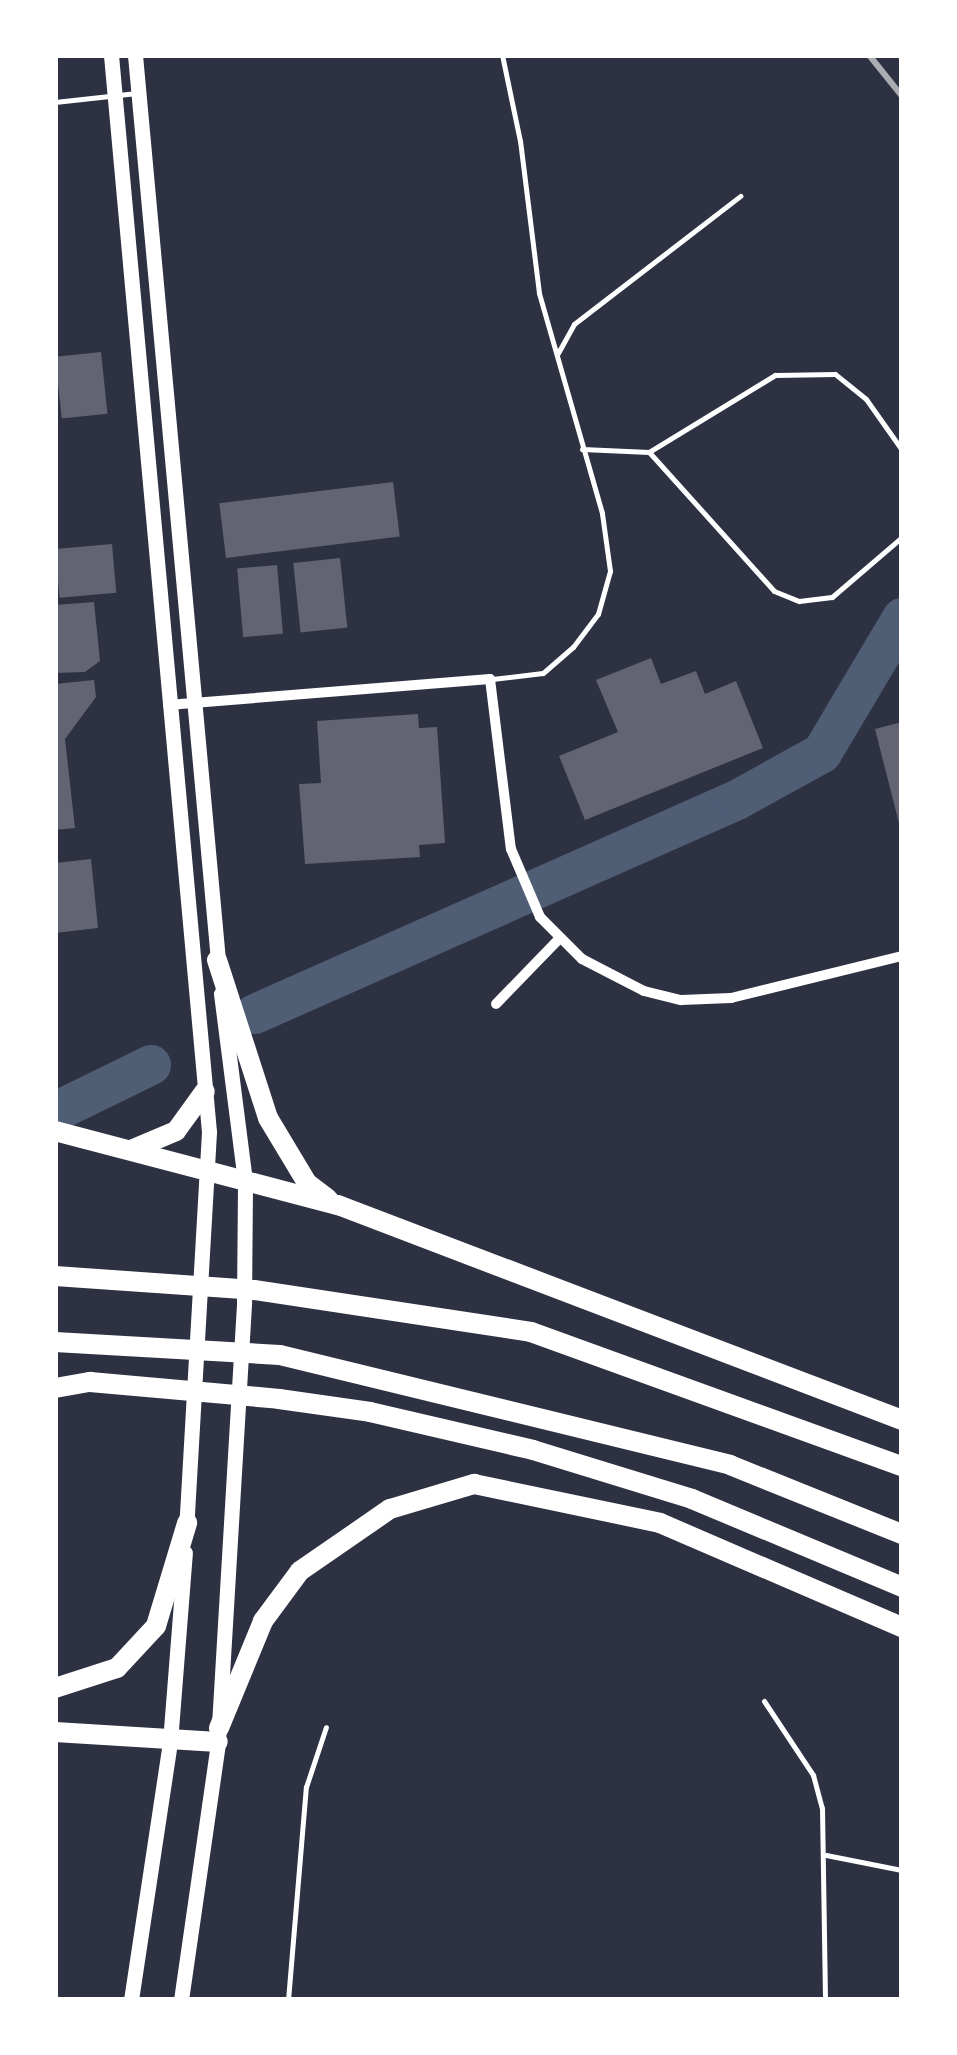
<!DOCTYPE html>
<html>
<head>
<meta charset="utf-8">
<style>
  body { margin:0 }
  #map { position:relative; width:957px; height:2055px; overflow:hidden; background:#2d3142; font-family:"Public Sans",sans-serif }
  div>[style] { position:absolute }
  .river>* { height:40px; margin:-20px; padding:0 20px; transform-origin:20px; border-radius:20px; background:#4f5d75 }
  .building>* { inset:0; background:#626471; transform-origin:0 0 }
  .service>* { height:5px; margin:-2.5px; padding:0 2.5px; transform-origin:2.5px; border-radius:2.5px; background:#fff }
  .minor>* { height:10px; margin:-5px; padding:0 5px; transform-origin:5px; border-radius:5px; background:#fff }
  .secondary>* { height:15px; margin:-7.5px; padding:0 7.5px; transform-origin:7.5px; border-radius:7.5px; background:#fff }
  .motorway>* { height:20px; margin:-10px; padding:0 10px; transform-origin:10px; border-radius:10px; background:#fff }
  .rail>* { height:6px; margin:-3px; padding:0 3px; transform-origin:3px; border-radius:3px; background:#abadb3 }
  span { translate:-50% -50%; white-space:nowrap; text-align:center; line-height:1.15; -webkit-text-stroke:10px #fff; paint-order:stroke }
  .frame { position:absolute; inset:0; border:58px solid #fff; pointer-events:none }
</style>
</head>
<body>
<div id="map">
  <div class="river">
    <i style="left:255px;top:1014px;width:527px;rotate:-23.94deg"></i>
    <i style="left:737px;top:800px;width:97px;rotate:-28.9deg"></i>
    <i style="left:822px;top:753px;width:157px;rotate:-59.3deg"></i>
    <i style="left:55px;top:1112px;width:107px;rotate:-26.1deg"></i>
  </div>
  <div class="building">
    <i style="left:101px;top:352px;width:62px;height:46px;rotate:84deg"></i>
    <i style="left:393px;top:482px;width:55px;height:175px;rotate:83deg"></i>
    <i style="left:112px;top:544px;width:49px;height:57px;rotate:85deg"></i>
    <i style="left:340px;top:558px;width:70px;height:47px;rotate:84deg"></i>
    <i style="left:277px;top:565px;width:69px;height:40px;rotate:85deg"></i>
    <i style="clip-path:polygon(94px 602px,100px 661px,85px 672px,55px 673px,55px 605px)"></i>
    <i style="clip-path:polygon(651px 658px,661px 684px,696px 671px,705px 694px,736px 681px,763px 748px,585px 820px,559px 756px,618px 732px,596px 680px)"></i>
    <i style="clip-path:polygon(94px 680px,96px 697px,65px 739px,75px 828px,55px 830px,55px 684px)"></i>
    <i style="clip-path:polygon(418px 714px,419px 728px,437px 727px,445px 843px,419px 845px,420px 857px,305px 864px,299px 784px,321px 783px,317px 721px)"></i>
    <i style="clip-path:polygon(902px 722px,902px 831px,901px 831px,875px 729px)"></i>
    <i style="clip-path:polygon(91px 859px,98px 928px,55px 933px,55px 863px)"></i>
  </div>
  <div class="service">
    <i style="left:55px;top:102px;width:82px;rotate:-6.3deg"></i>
    <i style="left:558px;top:353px;width:33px;rotate:-61deg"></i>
    <i style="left:574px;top:324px;width:210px;rotate:-37.6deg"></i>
    <i style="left:582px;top:449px;width:67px;rotate:2.6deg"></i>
    <i style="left:902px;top:450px;width:62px;rotate:-125.2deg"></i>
    <i style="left:866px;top:399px;width:40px;rotate:-141deg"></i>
    <i style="left:835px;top:374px;width:60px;rotate:179deg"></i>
    <i style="left:775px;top:375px;width:148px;rotate:148.6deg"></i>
    <i style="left:649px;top:452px;width:187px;rotate:48deg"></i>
    <i style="left:774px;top:591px;width:27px;rotate:22deg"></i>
    <i style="left:799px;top:601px;width:33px;rotate:-7deg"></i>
    <i style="left:832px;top:597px;width:92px;rotate:-40.6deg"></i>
    <i style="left:492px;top:679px;width:51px;rotate:-6.7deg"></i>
    <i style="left:543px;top:673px;width:40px;rotate:-41deg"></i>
    <i style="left:573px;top:647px;width:41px;rotate:-52.9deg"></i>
    <i style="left:598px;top:614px;width:45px;rotate:-74.4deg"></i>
    <i style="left:610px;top:571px;width:59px;rotate:-97.9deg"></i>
    <i style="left:602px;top:513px;width:229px;rotate:-106deg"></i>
    <i style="left:539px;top:293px;width:153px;rotate:-97.1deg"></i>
    <i style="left:520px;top:141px;width:88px;rotate:-101.8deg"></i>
    <i style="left:764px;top:1701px;width:89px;rotate:56.5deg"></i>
    <i style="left:813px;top:1775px;width:34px;rotate:75deg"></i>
    <i style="left:822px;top:1808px;width:192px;rotate:89.1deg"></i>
    <i style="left:826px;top:1855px;width:77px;rotate:11.2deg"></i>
    <i style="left:288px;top:2000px;width:214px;rotate:-85.2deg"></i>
    <i style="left:306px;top:1787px;width:63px;rotate:-71.6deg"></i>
  </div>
  <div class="minor">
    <i style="left:168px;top:705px;width:323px;rotate:-4.6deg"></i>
    <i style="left:490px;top:679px;width:171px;rotate:83deg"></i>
    <i style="left:511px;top:849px;width:74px;rotate:66.9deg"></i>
    <i style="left:540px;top:917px;width:59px;rotate:45deg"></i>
    <i style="left:582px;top:959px;width:70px;rotate:27.3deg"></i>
    <i style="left:644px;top:991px;width:38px;rotate:14deg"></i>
    <i style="left:681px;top:1000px;width:50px;rotate:-2.3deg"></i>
    <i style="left:731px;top:998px;width:176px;rotate:-13.8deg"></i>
    <i style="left:496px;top:1004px;width:88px;rotate:-45.9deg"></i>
  </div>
  <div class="secondary">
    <i style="left:111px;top:55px;width:1081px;rotate:84.8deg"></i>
    <i style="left:209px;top:1132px;width:399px;rotate:93.3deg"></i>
    <i style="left:135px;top:55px;width:920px;rotate:84.76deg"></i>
    <i style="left:131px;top:2000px;width:261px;rotate:-81.4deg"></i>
    <i style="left:170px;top:1742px;width:190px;rotate:-85.5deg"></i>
    <i style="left:181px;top:2000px;width:261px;rotate:-81.8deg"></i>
    <i style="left:218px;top:1742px;width:441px;rotate:-86.6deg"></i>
    <i style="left:244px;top:1302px;width:121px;rotate:-89.5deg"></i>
    <i style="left:245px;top:1181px;width:189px;rotate:-97.3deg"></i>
  </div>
  <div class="motorway">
    <i style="left:217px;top:960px;width:166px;rotate:72.1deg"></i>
    <i style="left:268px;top:1118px;width:76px;rotate:59deg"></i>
    <i style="left:307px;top:1183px;width:26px;rotate:37deg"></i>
    <i style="left:55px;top:1131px;width:293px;rotate:14.7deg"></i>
    <i style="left:338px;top:1205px;width:604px;rotate:20.87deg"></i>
    <i style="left:131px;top:1150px;width:49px;rotate:-22.9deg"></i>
    <i style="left:176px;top:1131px;width:49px;rotate:-54.1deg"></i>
    <i style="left:55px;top:1276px;width:199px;rotate:4deg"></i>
    <i style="left:254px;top:1290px;width:280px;rotate:8.6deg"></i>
    <i style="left:531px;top:1332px;width:394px;rotate:19.9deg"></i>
    <i style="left:55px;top:1342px;width:225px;rotate:3.3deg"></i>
    <i style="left:280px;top:1355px;width:463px;rotate:13.7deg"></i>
    <i style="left:730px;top:1465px;width:185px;rotate:21.9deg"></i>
    <i style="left:55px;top:1388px;width:36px;rotate:-10deg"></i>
    <i style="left:90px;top:1382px;width:190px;rotate:5.1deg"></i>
    <i style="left:279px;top:1399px;width:92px;rotate:8.1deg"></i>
    <i style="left:370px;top:1412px;width:167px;rotate:13.1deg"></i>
    <i style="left:533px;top:1450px;width:166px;rotate:17.1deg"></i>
    <i style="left:692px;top:1499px;width:228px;rotate:22.7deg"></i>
    <i style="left:55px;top:1688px;width:65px;rotate:-17.9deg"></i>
    <i style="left:117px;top:1668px;width:57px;rotate:-47.1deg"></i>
    <i style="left:156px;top:1626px;width:108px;rotate:-73.2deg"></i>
    <i style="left:219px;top:1728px;width:116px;rotate:-67.6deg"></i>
    <i style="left:263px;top:1621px;width:62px;rotate:-53.5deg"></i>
    <i style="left:300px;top:1571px;width:109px;rotate:-34.6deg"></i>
    <i style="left:390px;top:1509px;width:88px;rotate:-16.6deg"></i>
    <i style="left:474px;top:1484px;width:190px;rotate:11.8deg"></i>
    <i style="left:660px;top:1523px;width:263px;rotate:23.3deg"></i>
    <i style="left:55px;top:1732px;width:163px;rotate:3.5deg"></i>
  </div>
  <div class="rail">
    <i style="left:869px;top:55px;width:53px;rotate:51.2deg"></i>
    <i style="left:900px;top:55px;width:4px;rotate:56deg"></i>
  </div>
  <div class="frame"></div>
</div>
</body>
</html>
